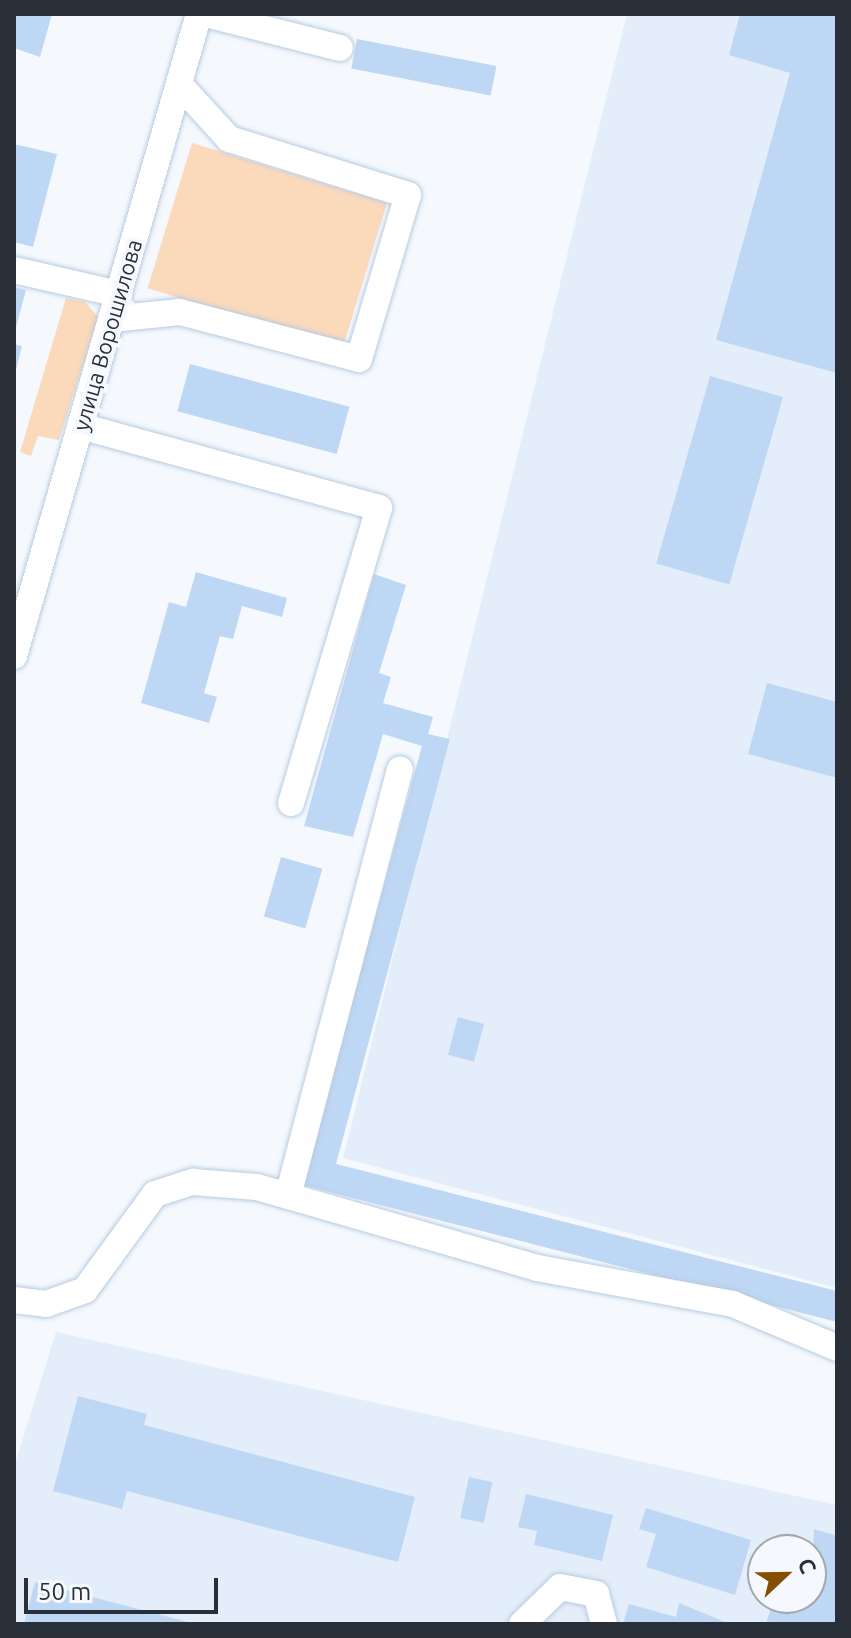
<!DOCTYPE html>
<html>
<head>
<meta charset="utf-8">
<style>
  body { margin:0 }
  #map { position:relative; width:851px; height:1638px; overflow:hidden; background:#f5f9fe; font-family:Ubuntu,sans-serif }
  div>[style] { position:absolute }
  .built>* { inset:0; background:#e4eefa }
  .green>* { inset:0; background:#fbd9bb; transform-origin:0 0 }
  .building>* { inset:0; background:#bed7f4; transform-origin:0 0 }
  .roads { filter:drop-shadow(0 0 2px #b7cbe1) drop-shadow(0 0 2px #b7cbe1) }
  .minor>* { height:26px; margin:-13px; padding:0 13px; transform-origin:13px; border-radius:13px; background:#fff }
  span { translate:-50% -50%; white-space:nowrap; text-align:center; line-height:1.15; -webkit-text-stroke:8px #f5f9fe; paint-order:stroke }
  .street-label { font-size:22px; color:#282f38 }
  .frame { position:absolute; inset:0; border:16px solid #282f38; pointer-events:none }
  .north { position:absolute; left:747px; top:1534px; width:80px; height:80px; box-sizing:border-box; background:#f5f9fe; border:2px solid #a3a8af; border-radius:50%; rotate:68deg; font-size:22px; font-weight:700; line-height:32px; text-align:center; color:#282f38 }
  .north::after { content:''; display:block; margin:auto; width:28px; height:36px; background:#854e00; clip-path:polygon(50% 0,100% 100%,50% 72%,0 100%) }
  .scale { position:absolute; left:24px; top:1578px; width:194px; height:36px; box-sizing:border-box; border:4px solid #282f38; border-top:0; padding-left:10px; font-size:24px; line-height:28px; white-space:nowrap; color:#282f38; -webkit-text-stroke:6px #f5f9fe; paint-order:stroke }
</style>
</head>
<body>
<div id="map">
  <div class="built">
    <i style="clip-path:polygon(627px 14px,837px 14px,837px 1288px,343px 1158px)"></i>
    <i style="clip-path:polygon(evenodd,56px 1332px,837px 1505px,837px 1624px,14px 1624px,14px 1467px,56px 1332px,763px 1550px,811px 1550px,811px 1598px,763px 1598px,763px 1550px)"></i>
  </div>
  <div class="green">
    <i style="left:192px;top:143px;width:204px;height:152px;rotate:17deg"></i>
    <i style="clip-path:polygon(66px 298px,85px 302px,98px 317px,59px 440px,38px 436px,31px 456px,20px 452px)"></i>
  </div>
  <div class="building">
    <i style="clip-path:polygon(14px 14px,52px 14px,40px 57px,14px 48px)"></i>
    <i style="clip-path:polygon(740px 14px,837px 14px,837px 373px,716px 340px,790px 73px,729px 55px)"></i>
    <i style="left:357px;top:39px;width:142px;height:30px;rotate:11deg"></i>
    <i style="clip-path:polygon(14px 144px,57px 154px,33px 247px,14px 242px)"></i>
    <i style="clip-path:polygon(14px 287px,26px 290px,15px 331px,14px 331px)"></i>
    <i style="clip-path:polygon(14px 344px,22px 346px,15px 374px,14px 374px)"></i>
    <i style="left:190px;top:364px;width:165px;height:49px;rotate:15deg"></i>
    <i style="left:710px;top:376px;width:76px;height:195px;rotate:16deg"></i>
    <i style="clip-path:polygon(196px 572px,287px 598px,282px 617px,242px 606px,233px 639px,220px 636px,204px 693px,217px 697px,209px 723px,141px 703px,169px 602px,186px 607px)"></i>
    <i style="clip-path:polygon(374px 574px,406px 585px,379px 673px,391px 677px,383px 703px,433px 717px,428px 734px,450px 739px,336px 1164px,837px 1291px,837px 1322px,302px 1185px,422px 746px,383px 734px,353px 837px,304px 826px)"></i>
    <i style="clip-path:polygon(767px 683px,837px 702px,837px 778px,748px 754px)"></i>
    <i style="left:281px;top:857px;width:43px;height:62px;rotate:16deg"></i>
    <i style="left:458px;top:1017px;width:27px;height:39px;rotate:15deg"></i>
    <i style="clip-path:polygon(78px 1396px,147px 1414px,144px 1425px,415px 1497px,398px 1562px,127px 1491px,122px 1509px,53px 1491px)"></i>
    <i style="left:469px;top:1477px;width:24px;height:42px;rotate:12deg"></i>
    <i style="clip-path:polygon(526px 1494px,613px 1515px,602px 1561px,534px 1545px,537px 1531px,518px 1527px)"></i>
    <i style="clip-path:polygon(646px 1508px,751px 1540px,735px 1595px,646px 1567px,656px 1534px,639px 1529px)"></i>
    <i style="clip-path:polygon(814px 1529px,837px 1536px,837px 1624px,766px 1624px,774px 1598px,811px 1598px)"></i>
    <i style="clip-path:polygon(35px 1582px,192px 1623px,191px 1624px,24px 1624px)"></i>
    <i style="clip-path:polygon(679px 1603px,730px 1624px,623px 1624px,629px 1604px,676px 1617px)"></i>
  </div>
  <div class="roads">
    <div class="minor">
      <i style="left:206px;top:14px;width:138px;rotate:14.2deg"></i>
      <i style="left:14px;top:270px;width:108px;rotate:12.9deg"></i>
      <i style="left:111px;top:319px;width:69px;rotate:-5.8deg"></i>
      <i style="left:180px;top:312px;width:185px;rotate:14.7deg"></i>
      <i style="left:359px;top:359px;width:171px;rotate:-73.4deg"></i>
      <i style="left:408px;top:195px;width:188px;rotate:-162.6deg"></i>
      <i style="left:229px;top:139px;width:74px;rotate:-132.3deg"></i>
      <i style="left:80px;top:426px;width:310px;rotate:15.3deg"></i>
      <i style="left:379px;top:508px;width:308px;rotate:106.6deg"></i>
      <i style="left:14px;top:656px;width:668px;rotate:-73.93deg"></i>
      <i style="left:288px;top:1196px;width:441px;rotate:-75.3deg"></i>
      <i style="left:14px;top:1300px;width:32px;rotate:7deg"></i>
      <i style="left:46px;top:1304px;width:41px;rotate:-19.7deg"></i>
      <i style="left:85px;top:1290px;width:119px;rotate:-53.9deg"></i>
      <i style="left:155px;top:1194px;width:40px;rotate:-18deg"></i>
      <i style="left:193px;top:1182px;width:64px;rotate:4.5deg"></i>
      <i style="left:257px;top:1187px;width:291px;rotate:16.1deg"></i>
      <i style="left:537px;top:1268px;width:199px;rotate:10.4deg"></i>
      <i style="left:733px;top:1304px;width:113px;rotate:22.9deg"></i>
      <i style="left:522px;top:1624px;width:53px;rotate:-44.2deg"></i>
      <i style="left:560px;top:1587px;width:37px;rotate:11deg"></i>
      <i style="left:596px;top:1594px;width:31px;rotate:75deg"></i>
    </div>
  </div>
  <div class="street-label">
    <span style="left:107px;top:335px;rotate:-74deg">улица Ворошилова</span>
  </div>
  <div class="frame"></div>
  <div class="north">С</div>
  <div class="scale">50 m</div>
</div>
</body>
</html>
